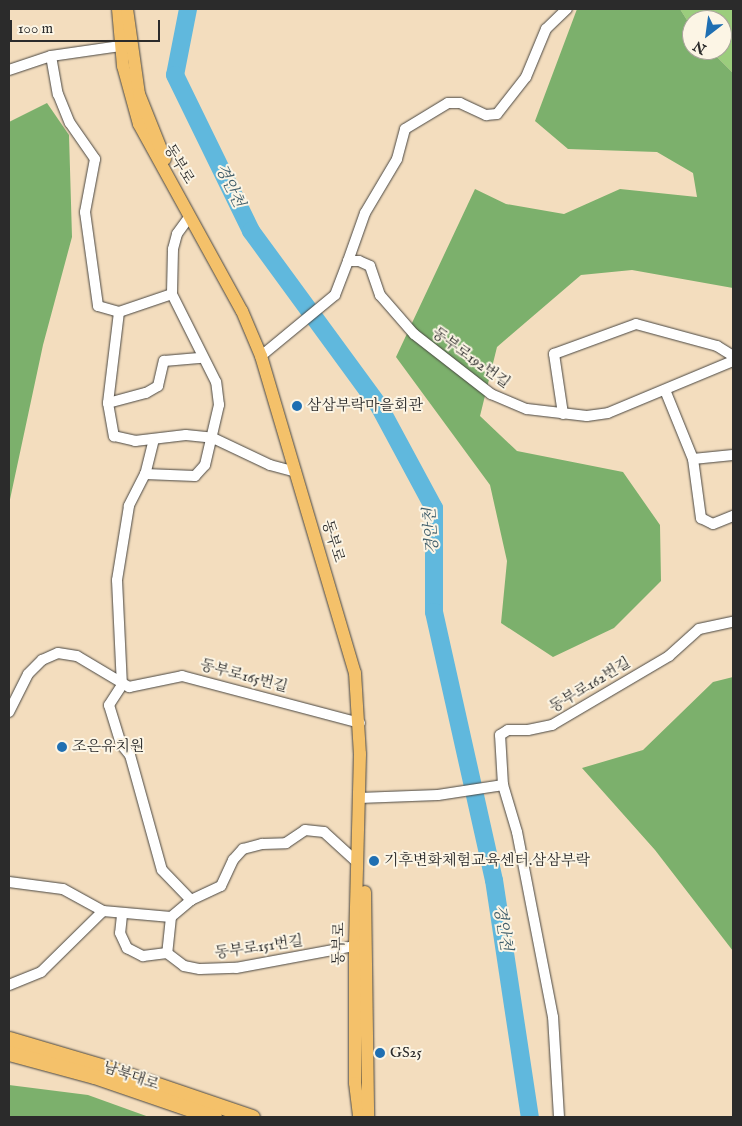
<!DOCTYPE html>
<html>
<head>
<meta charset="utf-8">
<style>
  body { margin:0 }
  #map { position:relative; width:742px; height:1126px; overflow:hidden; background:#f3ddbe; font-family:"IM FELL English","Noto Serif KR",serif }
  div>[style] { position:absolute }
  .green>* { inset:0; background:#9bcd7d }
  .forest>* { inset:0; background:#7cb06c }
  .river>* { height:18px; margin:-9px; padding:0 9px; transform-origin:9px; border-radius:9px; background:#60b8dd }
  .roads { filter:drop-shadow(0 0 1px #494641) drop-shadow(0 0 1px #494641) }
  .minor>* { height:10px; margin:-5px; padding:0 5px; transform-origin:5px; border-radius:5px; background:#fff }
  .major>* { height:12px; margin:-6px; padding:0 6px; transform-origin:6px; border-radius:6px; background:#f4c16a }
  .highway>* { height:15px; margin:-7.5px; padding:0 7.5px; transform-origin:7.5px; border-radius:7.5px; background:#f4c16a }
  .dots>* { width:14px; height:14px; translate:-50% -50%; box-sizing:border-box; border:2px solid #fcf5e5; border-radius:50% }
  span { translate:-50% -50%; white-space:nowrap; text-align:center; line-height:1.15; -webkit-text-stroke:4px #fcf5e5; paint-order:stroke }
  .street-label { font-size:15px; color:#2b2b2b }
  .poi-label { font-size:15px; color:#2b2b2b }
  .left { translate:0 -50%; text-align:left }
  .water-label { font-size:16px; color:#3e5c69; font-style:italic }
  .frame { position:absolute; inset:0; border:10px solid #2b2b2b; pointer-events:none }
  .north { position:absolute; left:682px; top:10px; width:50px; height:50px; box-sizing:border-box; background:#fcf5e5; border:1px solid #a8a49b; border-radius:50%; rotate:210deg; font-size:14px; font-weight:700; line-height:20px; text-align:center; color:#2b2b2b }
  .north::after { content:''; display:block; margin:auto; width:18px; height:22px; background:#1f6fb2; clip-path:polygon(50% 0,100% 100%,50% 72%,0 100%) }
  .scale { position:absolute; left:10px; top:20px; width:150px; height:22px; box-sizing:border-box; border:2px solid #2b2b2b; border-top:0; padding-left:6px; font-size:15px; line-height:18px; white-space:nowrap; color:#2b2b2b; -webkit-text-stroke:4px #fcf5e5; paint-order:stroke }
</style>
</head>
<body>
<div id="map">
  <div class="green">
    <i style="clip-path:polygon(680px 9px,733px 9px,733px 73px,710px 50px,722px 50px,722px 20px,692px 20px,692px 28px)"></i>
  </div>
  <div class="forest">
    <i style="clip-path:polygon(577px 9px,680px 9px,692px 28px,692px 50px,710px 50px,733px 73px,733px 288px,632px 270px,581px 275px,497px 347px,480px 416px,517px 451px,623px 472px,660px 525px,661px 581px,614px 628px,553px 657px,501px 623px,507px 561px,490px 485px,396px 357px,475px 189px,506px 204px,564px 214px,620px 189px,697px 197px,693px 173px,657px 152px,568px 149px,535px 121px)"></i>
    <i style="clip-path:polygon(47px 103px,69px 135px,72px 237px,43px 345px,9px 504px,9px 122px)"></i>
    <i style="clip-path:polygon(733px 677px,733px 951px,655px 850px,582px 768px,643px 750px,713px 682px)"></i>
    <i style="clip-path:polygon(9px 1085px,88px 1095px,149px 1117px,9px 1117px)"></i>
  </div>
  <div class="river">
    <i style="left:188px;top:9px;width:67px;rotate:101.1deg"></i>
    <i style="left:175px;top:75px;width:174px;rotate:64deg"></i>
    <i style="left:251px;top:231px;width:217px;rotate:53.8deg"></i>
    <i style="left:379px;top:406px;width:116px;rotate:61.7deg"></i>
    <i style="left:434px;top:508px;width:104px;rotate:90deg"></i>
    <i style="left:434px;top:612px;width:275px;rotate:77.4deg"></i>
    <i style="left:494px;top:880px;width:240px;rotate:81.4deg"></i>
  </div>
  <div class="roads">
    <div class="minor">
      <i style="left:51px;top:56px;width:39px;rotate:80deg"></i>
      <i style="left:58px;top:94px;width:31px;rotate:68deg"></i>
      <i style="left:70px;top:123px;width:44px;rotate:55.2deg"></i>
      <i style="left:95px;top:159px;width:54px;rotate:100.7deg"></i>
      <i style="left:85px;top:212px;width:95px;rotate:82.1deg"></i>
      <i style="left:98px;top:306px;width:22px;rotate:16deg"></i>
      <i style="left:9px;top:70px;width:44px;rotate:-18.4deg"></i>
      <i style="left:51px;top:56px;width:70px;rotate:-8.2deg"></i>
      <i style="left:190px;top:216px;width:22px;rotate:126deg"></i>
      <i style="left:177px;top:234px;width:16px;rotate:105deg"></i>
      <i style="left:173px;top:249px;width:45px;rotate:91.3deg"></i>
      <i style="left:172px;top:294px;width:56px;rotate:161.2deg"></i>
      <i style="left:119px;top:312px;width:92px;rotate:96.9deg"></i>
      <i style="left:108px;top:403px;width:34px;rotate:80deg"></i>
      <i style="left:114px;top:436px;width:22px;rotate:13deg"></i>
      <i style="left:135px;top:441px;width:51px;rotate:-6.7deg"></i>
      <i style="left:186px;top:435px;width:27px;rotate:6deg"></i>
      <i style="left:213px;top:438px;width:63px;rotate:25.3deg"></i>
      <i style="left:270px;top:465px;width:27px;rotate:15deg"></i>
      <i style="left:348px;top:261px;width:51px;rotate:-70.5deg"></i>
      <i style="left:365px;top:213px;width:63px;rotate:-59.3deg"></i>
      <i style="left:397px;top:159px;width:31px;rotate:-75deg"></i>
      <i style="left:405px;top:129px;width:50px;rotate:-31.2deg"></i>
      <i style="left:448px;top:103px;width:12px"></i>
      <i style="left:460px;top:103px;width:29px;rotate:25deg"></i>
      <i style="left:486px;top:115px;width:11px;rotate:-5deg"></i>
      <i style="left:497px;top:114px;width:47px;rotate:-51.9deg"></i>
      <i style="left:526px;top:77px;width:52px;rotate:-67.4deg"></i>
      <i style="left:546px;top:29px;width:29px;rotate:-44deg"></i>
      <i style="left:261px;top:356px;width:96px;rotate:-39.5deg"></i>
      <i style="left:335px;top:295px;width:36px;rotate:-69deg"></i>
      <i style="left:348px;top:261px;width:11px"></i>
      <i style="left:359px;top:261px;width:12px;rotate:24deg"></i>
      <i style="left:370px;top:266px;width:31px;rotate:71deg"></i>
      <i style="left:380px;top:295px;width:52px;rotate:48.9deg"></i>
      <i style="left:414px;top:334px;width:98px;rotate:37.9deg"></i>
      <i style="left:491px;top:394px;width:39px;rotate:23deg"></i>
      <i style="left:527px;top:409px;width:60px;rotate:6.7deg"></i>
      <i style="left:587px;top:416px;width:21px;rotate:-8deg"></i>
      <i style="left:608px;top:413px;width:135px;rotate:-22.6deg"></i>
      <i style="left:665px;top:390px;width:74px;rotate:67.9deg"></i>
      <i style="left:693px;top:459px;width:60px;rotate:82.3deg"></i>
      <i style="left:701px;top:518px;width:13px;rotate:27deg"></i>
      <i style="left:713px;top:524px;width:22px;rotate:-22deg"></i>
      <i style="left:108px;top:403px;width:39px;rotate:-15deg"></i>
      <i style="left:146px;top:393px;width:14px;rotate:-30deg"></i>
      <i style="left:158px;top:386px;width:26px;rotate:-77deg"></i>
      <i style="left:164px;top:361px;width:38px;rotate:-5deg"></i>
      <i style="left:563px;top:414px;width:61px;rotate:-98.5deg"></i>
      <i style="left:554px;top:354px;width:87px;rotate:-20.1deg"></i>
      <i style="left:636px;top:324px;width:84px;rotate:15.2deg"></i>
      <i style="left:717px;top:346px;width:19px;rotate:32deg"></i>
      <i style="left:154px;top:439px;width:36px;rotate:104deg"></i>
      <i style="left:145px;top:474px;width:36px;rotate:117deg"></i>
      <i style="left:129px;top:506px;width:75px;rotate:99.2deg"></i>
      <i style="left:117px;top:580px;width:105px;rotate:87.3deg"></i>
      <i style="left:122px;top:685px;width:24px;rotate:123deg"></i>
      <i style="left:109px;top:705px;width:41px;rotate:72.9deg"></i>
      <i style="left:121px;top:744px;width:14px;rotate:51deg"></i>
      <i style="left:130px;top:755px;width:119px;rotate:74.5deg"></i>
      <i style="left:162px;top:870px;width:42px;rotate:46deg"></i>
      <i style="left:693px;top:459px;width:40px;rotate:-5.7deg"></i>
      <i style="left:145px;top:474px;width:50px;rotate:2.3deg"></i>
      <i style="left:195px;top:476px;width:15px;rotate:-48deg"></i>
      <i style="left:205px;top:465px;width:62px;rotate:-76.9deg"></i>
      <i style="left:219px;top:405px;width:23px;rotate:-97deg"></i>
      <i style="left:216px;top:382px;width:98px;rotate:-116.6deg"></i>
      <i style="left:9px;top:712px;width:42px;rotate:-63.4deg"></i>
      <i style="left:28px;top:674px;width:20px;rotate:-45deg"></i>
      <i style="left:42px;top:660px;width:17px;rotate:-24deg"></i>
      <i style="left:58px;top:653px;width:19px;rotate:9deg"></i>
      <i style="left:77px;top:656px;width:61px;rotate:30.8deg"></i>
      <i style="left:129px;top:687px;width:54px;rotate:-11.7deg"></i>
      <i style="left:182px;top:676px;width:184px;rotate:14.8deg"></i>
      <i style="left:359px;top:798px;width:79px;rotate:-2.2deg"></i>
      <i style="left:438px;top:795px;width:66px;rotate:-8.7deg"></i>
      <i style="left:9px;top:882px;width:54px;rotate:7.4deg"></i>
      <i style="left:63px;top:889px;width:46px;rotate:28.8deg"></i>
      <i style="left:103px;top:911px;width:68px;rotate:5deg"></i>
      <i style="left:171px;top:917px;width:36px;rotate:96deg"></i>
      <i style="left:167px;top:953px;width:21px;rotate:37deg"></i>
      <i style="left:184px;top:966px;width:16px;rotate:11deg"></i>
      <i style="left:200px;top:969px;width:36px;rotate:-2deg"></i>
      <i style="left:236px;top:968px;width:121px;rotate:-10.5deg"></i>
      <i style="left:122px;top:915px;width:18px;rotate:96deg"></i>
      <i style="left:120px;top:933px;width:17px;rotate:65deg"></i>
      <i style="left:127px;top:948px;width:18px;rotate:27deg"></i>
      <i style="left:143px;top:956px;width:24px;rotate:-7deg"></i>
      <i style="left:171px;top:917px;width:26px;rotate:-40deg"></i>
      <i style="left:191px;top:900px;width:33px;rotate:-25deg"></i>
      <i style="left:221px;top:886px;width:29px;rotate:-65deg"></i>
      <i style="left:233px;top:860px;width:15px;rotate:-48deg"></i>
      <i style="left:243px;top:849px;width:20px;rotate:-15deg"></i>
      <i style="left:262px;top:844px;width:24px;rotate:-2deg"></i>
      <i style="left:286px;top:843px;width:23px;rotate:-34deg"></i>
      <i style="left:305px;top:830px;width:19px;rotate:6deg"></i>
      <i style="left:324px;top:832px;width:46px;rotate:42.4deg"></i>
      <i style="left:9px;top:985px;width:35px;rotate:-22deg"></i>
      <i style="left:41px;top:972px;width:87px;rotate:-44.5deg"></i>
      <i style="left:559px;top:1117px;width:100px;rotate:-93.4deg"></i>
      <i style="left:553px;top:1017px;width:188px;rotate:-101deg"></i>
      <i style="left:517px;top:832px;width:49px;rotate:-106.6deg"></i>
      <i style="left:503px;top:785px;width:50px;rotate:-93.4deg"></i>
      <i style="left:500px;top:735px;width:9px;rotate:-32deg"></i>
      <i style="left:508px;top:730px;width:20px"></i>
      <i style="left:528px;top:730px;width:25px;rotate:-12deg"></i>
      <i style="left:552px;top:725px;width:136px;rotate:-30.5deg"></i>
      <i style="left:669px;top:656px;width:40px;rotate:-42deg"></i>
      <i style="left:699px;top:629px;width:35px;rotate:-12deg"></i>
    </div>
    <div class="major">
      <i style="left:118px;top:9px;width:57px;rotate:85deg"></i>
      <i style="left:123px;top:66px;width:60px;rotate:74.6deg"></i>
      <i style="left:139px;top:124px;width:213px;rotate:61.2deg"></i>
      <i style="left:242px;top:311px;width:49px;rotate:67.1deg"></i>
      <i style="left:261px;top:356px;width:331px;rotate:73.5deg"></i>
      <i style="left:355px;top:673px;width:81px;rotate:86.5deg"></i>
      <i style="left:360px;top:754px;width:192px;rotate:91.5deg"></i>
      <i style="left:355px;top:946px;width:137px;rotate:90deg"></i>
      <i style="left:355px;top:1083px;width:34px;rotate:83deg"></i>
      <i style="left:127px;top:9px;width:86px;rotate:82deg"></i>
      <i style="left:139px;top:94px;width:70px;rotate:68.2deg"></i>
      <i style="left:365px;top:892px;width:225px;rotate:89.2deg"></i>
    </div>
    <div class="highway">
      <i style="left:9px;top:1039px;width:106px;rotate:16.4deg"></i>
      <i style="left:111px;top:1069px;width:149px;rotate:18.8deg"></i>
      <i style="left:9px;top:1053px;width:88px;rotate:15.1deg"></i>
      <i style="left:94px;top:1076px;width:127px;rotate:18.9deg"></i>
    </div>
  </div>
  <div class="dots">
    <i style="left:297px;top:406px;background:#1f6fb2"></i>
    <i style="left:62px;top:747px;background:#1f6fb2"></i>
    <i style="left:374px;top:861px;background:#1f6fb2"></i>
    <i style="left:380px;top:1053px;background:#1f6fb2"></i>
  </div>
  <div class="street-label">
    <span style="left:179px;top:164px;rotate:59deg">동부로</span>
    <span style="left:471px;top:358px;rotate:36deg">동부로192번길</span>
    <span style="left:333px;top:541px;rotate:73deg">동부로</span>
    <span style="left:244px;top:676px;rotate:15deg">동부로165번길</span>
    <span style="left:590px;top:685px;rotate:-31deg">동부로162번길</span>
    <span style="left:339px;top:944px;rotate:-89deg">동부로</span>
    <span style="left:259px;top:947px;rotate:-8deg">동부로151번길</span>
    <span style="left:131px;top:1076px;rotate:19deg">남북대로</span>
  </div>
  <div class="poi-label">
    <span class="left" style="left:307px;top:406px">삼삼부락마을회관</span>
    <span class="left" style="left:72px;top:747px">조은유치원</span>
    <span class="left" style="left:384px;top:861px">기후변화체험교육센터.삼삼부락</span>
    <span class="left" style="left:390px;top:1053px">GS25</span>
  </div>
  <div class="water-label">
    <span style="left:229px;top:186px;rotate:64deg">경안천</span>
    <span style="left:432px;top:531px;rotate:-94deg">경안천</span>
    <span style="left:502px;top:928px;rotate:81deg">경안천</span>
  </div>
  <div class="frame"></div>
  <div class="north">N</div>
  <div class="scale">100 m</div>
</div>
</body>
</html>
